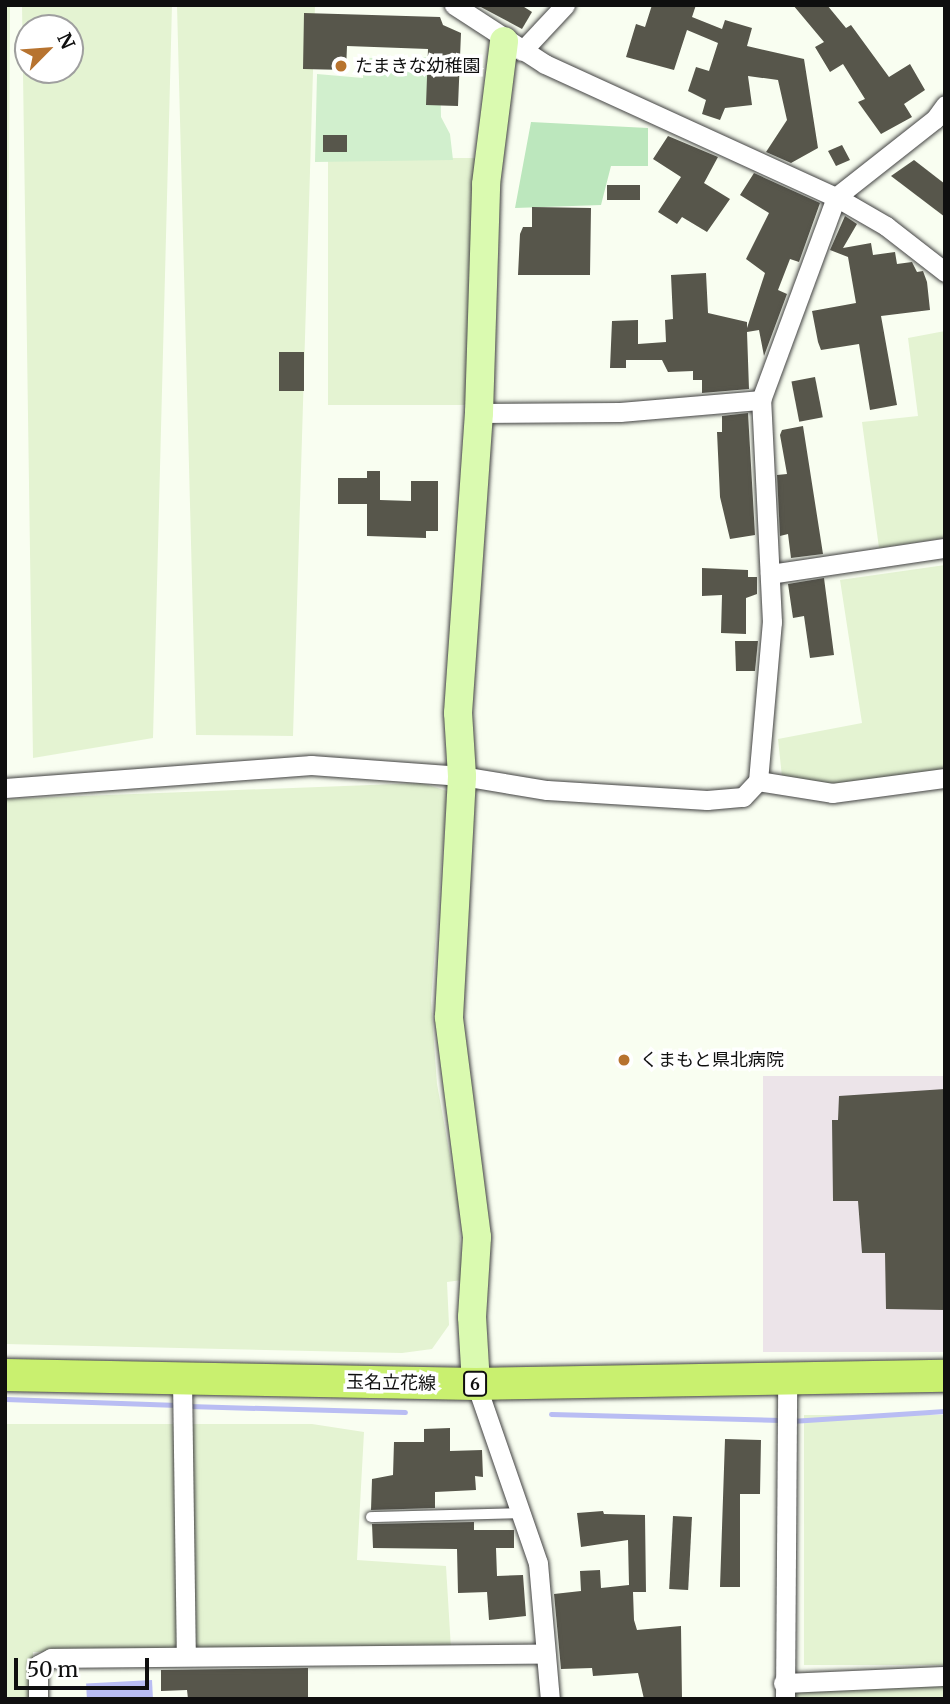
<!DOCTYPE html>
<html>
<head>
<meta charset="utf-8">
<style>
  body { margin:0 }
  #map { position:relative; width:950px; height:1704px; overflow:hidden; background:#f9fef1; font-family:Merriweather,"Noto Sans JP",serif }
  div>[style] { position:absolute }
  .industrial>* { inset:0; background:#ece4e9; transform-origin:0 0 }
  .farmland>* { inset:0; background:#e4f3d2; transform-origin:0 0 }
  .green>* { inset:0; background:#bce7bd }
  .pitch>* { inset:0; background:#d1efcd }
  .water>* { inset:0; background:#b9bdf3; transform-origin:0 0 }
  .stream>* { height:5px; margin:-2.5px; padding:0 2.5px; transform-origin:2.5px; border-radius:2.5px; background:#b9bdf3 }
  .building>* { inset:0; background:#57564b; transform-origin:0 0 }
  .roads { filter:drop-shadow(0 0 2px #424242) drop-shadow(0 0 2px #424242) }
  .lane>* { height:10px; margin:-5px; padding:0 5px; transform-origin:5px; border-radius:5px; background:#fff }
  .street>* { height:19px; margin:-9.5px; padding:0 9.5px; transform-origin:9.5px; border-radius:9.5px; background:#fff }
  .secondary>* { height:28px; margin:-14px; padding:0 14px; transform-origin:14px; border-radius:14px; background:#dafab0 }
  .primary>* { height:32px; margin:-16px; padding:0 16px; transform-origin:16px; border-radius:16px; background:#c9f06f }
  .dots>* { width:19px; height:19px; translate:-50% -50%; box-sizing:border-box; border:4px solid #fff; border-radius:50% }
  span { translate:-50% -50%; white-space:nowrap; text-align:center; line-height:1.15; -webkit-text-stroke:7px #fff; paint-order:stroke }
  .shield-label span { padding:2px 5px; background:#fff; border:2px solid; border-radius:5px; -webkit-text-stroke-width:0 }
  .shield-label { font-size:16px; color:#0f0f0f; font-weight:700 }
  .poi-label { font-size:18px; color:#0f0f0f }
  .left { translate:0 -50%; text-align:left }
  .street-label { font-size:18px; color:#0f0f0f }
  .frame { position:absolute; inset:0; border:7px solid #0f0f0f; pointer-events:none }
  .north { position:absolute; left:14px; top:14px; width:70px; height:70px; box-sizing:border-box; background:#fff; border:2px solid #9f9f9f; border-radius:50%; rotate:65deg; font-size:19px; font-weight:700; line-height:28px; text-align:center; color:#0f0f0f }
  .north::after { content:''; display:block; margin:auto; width:24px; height:32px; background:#b7732f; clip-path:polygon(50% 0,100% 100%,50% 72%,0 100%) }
  .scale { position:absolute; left:14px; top:1658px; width:135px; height:32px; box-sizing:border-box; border:4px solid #0f0f0f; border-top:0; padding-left:9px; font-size:21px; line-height:24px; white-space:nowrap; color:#0f0f0f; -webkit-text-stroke:5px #fff; paint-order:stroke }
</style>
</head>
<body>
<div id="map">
  <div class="industrial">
    <i style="left:945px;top:1076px;width:276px;height:182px;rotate:90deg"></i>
  </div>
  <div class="farmland">
    <i style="clip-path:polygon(5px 5px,10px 5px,5px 755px)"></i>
    <i style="clip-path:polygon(evenodd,22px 5px,172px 5px,153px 738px,33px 758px,22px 5px,28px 28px,70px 28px,70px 70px,28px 70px,28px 28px)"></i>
    <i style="clip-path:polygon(177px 5px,315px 5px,293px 736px,196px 735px)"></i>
    <i style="left:477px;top:158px;width:247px;height:149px;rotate:90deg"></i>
    <i style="clip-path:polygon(945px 331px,945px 538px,879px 548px,862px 422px,918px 416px,908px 338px)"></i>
    <i style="clip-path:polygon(945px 565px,945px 770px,836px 784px,782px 777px,778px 739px,862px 723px,840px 580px)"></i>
    <i style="clip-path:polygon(422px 783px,447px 791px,431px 1001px,437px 1084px,458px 1200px,462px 1280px,447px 1282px,449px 1325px,432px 1349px,402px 1353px,5px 1344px,5px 799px)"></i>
    <i style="left:945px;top:1415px;width:250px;height:141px;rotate:90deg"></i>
    <i style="clip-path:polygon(5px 1424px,312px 1424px,364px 1432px,357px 1560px,446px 1566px,451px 1649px,33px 1652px,33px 1699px,5px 1699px)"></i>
    <i style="clip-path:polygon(945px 1677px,945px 1699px,786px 1699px,783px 1683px)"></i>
  </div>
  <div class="green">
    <i style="clip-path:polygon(531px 122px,648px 128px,648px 166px,611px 166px,601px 205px,515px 208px)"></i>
  </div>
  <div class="pitch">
    <i style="clip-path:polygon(440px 57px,441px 117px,450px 134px,453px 160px,315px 162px,317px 74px,363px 78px,364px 58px)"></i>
  </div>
  <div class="water">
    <i style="left:152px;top:1680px;width:19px;height:66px;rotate:87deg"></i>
  </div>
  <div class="stream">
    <i style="left:5px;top:1399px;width:173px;rotate:2deg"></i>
    <i style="left:188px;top:1406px;width:217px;rotate:1.6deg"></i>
    <i style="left:551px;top:1414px;width:230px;rotate:1.5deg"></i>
    <i style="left:791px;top:1421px;width:154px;rotate:-3.7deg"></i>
  </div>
  <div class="building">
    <i style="clip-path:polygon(477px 5px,521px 5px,532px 12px,522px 29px)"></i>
    <i style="clip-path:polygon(652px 5px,696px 5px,692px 17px,722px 29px,725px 20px,752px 28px,747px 46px,804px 59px,818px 148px,791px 163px,766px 152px,787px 120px,778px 80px,748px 76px,752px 105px,725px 108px,720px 120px,702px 114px,706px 100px,688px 91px,696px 67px,709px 71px,718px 43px,687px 30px,674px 70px,626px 57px,636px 24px,645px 27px)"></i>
    <i style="clip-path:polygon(793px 5px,827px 5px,846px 28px,851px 25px,889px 77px,910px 64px,925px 90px,904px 104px,912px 117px,881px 134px,858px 102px,865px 99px,843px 64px,830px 72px,815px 47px,824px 42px)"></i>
    <i style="clip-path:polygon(304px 13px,440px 17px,443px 25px,461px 33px,458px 106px,426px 105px,428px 49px,347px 46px,346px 70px,303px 69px)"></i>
    <i style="left:323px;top:135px;width:24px;height:17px"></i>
    <i style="clip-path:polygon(668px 136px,718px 157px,704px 183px,730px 199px,707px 232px,682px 217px,677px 224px,658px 212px,681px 177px,653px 159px)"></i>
    <i style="clip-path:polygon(842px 145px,850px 160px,836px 166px,828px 151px)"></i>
    <i style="clip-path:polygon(914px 160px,945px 184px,945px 217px,891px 176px)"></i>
    <i style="clip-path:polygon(754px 173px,820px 203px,799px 262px,790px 259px,778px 290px,787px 294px,764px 356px,759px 330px,747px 332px,749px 389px,702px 393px,702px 380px,693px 380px,693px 371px,668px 372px,662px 360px,626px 360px,626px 368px,610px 368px,612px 321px,638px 320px,638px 344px,666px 342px,665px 320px,673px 319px,671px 275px,706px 273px,708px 313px,747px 322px,747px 328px,765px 273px,746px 259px,769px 213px,740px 195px)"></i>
    <i style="left:607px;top:185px;width:33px;height:15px"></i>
    <i style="clip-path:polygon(532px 207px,591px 208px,590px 275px,518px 275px,520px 234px,523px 227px,532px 227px)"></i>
    <i style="clip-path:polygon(845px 216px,857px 224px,843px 248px,871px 243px,873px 255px,895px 252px,897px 264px,912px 262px,917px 272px,923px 271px,927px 282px,930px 310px,881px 316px,897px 405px,870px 410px,859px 344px,821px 350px,818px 342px,812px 311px,856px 303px,848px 257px,830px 250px)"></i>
    <i style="left:279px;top:352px;width:25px;height:39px"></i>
    <i style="left:815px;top:377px;width:41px;height:24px;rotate:79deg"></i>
    <i style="clip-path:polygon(748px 413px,755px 535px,730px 539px,720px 497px,717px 432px,722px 432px,722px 416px)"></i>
    <i style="clip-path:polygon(803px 426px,823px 554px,791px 558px,788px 534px,780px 536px,777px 475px,787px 474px,780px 435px,782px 430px)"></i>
    <i style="clip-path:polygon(367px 471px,380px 471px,380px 500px,411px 501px,411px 481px,438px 481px,438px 531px,426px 531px,426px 538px,367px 536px,367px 504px,338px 504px,338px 478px,367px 478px)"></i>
    <i style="clip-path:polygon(702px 568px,748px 570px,748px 577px,757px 577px,757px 594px,746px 598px,746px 634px,721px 633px,722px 595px,702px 596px)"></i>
    <i style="clip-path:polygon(824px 578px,834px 655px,810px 658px,804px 616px,793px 618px,788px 584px)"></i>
    <i style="clip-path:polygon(735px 641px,758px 641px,755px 671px,736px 671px)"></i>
    <i style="clip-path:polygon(945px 1089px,945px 1310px,886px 1309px,885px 1253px,862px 1253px,858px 1201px,833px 1201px,832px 1120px,838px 1120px,839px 1096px)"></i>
    <i style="clip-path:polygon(450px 1428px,450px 1451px,482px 1450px,483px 1477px,475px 1476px,476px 1490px,435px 1492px,435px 1508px,371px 1510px,372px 1479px,393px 1475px,394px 1442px,424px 1442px,424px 1429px)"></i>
    <i style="clip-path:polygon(725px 1439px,761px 1440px,760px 1494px,740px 1494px,740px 1587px,720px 1587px)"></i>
    <i style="clip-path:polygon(603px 1511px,604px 1514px,645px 1515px,646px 1592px,633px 1592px,634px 1620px,637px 1630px,681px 1626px,682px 1699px,644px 1699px,638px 1673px,593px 1676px,592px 1668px,561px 1669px,554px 1594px,581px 1591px,580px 1571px,600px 1570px,601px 1588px,629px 1585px,628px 1540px,581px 1547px,577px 1513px)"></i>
    <i style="left:673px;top:1516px;width:19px;height:73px;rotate:3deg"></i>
    <i style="clip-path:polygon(474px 1522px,474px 1530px,514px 1530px,514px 1548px,496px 1548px,497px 1576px,523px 1575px,526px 1616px,489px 1620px,487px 1592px,458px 1593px,457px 1549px,373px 1548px,372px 1524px)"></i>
    <i style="clip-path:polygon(308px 1668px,308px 1699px,188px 1699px,187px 1690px,161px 1691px,161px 1670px)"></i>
  </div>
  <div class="roads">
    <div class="lane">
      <i style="left:371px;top:1517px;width:149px;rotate:-1.5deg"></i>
    </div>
    <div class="street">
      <i style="left:454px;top:5px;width:108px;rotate:33deg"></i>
      <i style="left:545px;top:64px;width:320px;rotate:24.6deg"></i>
      <i style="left:836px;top:197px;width:58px;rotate:30.1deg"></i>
      <i style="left:886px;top:226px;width:75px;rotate:37.9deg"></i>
      <i style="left:522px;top:51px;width:63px;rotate:-46.9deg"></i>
      <i style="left:479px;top:413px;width:141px;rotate:-0.4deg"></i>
      <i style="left:620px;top:412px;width:142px;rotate:-4.9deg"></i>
      <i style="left:770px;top:574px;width:177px;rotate:-8.5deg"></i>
      <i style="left:758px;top:781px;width:75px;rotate:9.2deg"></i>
      <i style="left:832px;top:793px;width:114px;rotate:-7.6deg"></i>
      <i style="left:5px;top:788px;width:307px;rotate:-4.3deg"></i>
      <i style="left:311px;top:765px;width:151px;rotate:4.2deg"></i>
      <i style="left:462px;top:776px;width:86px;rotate:9.4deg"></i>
      <i style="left:547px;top:790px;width:160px;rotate:3.6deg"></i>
      <i style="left:707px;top:800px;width:36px;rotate:-5deg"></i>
      <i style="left:743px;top:797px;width:22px;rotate:-47deg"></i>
      <i style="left:758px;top:781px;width:160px;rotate:-85deg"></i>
      <i style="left:772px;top:622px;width:222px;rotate:-92.8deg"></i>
      <i style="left:761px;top:400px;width:216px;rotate:-69.7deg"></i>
      <i style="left:836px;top:197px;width:126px;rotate:-38.2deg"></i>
      <i style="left:935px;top:119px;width:17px;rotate:-54deg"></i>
      <i style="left:182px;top:1379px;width:277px;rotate:89.2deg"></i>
      <i style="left:476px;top:1384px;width:189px;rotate:70.9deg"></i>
      <i style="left:538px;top:1563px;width:137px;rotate:85deg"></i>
      <i style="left:783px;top:1683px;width:162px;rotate:-2.5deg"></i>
      <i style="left:38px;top:1699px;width:34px;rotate:-90deg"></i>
      <i style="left:38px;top:1665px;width:15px;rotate:-28deg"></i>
      <i style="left:51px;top:1658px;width:492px;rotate:-0.5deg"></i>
      <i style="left:785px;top:1699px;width:322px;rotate:-89.6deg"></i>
    </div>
    <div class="secondary">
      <i style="left:476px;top:1384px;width:67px;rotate:-93.4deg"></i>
      <i style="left:472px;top:1317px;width:80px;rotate:-86.4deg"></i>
      <i style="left:477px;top:1237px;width:222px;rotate:-97.3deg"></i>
      <i style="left:449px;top:1017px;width:241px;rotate:-86.9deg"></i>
      <i style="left:462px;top:776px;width:63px;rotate:-93.6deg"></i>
      <i style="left:458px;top:713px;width:301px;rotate:-86deg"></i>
      <i style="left:479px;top:413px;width:229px;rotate:-88.2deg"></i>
      <i style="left:486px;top:184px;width:144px;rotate:-82.8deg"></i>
    </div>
    <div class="primary">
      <i style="left:5px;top:1375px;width:471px;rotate:1.1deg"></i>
      <i style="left:476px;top:1384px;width:469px;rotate:-1deg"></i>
    </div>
  </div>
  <div class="dots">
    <i style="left:341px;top:66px;background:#b7732f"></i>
    <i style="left:624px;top:1060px;background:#b7732f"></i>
  </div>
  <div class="shield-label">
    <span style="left:475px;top:1384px">6</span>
  </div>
  <div class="poi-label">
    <span class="left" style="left:355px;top:66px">たまきな幼稚園</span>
    <span class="left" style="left:640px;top:1060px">くまもと県北病院</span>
  </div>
  <div class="street-label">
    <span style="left:391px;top:1383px;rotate:1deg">玉名立花線</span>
  </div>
  <div class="frame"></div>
  <div class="north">N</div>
  <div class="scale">50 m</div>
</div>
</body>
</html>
